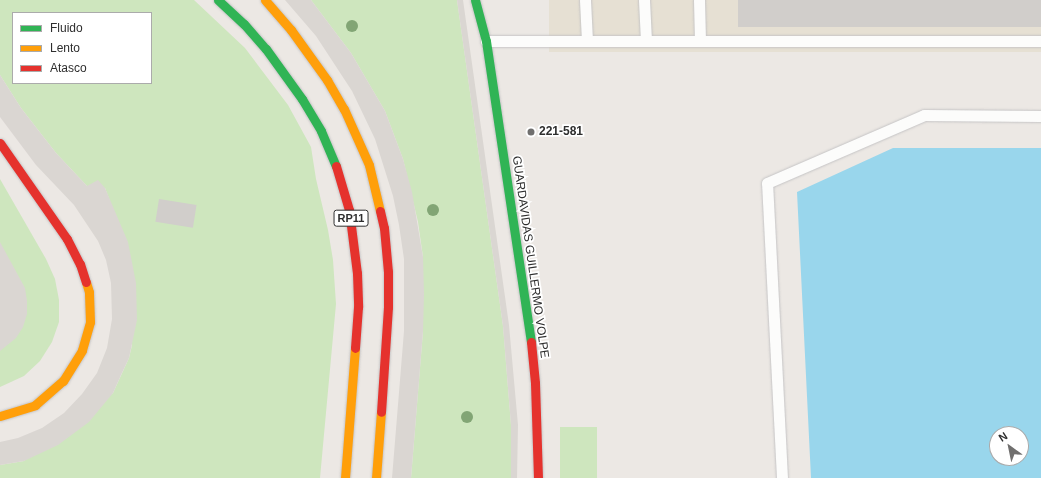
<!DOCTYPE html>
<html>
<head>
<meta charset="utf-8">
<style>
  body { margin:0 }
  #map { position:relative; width:1041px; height:478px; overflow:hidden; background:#ece8e4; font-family:Helvetica,sans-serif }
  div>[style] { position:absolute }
  .education>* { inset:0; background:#e6e0d3; transform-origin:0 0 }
  .green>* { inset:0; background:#cee6be; transform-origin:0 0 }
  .plaza>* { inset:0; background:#dad6d2 }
  .water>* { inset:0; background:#99d6ec }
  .building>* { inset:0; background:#d1cecb; transform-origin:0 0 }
  .roads { filter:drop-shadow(0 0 1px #c5c4c5) drop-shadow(0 0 1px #c5c4c5) }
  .lane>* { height:11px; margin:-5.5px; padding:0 5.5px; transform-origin:5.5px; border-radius:5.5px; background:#fcfcfb }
  .fast>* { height:9px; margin:-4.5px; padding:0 4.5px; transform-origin:4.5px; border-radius:4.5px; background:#30b455 }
  .slow>* { height:9px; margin:-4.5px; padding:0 4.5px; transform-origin:4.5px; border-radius:4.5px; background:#ff9f0a }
  .jam>* { height:9px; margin:-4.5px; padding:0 4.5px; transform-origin:4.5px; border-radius:4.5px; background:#e5322d }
  .trees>* { width:12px; height:12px; margin:-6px; border-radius:50%; background:#82a575 }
  .dots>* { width:11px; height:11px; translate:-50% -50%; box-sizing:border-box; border:2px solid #fff; border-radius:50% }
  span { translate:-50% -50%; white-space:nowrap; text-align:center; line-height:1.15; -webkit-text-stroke:3.5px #fff; paint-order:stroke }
  .shield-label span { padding:1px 3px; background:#fff; border:1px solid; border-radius:3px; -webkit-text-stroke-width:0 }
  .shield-label { font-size:11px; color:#2e2e2e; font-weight:700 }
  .poi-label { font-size:12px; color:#2e2e2e; font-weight:700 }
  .left { translate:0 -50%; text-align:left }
  .street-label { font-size:12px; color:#2e2e2e }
  .legend { position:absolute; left:12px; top:12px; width:140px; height:72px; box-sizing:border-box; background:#fff; border:1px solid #ababab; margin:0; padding:5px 7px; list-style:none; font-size:12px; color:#2e2e2e }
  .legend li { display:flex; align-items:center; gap:8px; height:20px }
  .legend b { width:20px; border:1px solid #ababab }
  .north { position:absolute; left:989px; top:426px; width:40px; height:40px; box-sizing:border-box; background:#fff; border:1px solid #ababab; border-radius:50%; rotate:327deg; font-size:11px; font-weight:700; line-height:16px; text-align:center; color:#2e2e2e }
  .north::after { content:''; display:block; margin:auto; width:14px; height:18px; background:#706f6e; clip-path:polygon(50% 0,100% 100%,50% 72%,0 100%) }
</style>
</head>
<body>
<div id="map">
  <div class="education">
    <i style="left:549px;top:0;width:492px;height:52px"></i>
  </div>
  <div class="green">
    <i style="clip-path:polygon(evenodd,0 0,194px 0,245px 48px,288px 105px,311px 147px,316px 179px,328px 230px,333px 260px,336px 304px,320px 478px,0 478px,0 465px,24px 461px,113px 393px,129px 358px,132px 345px,110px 201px,105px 188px,87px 186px,56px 153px,21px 108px,0 75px,0 0,13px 13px,151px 13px,151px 83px,13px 83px,13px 13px)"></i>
    <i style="clip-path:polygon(311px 0,457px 0,503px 326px,511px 425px,511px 478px,411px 478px,423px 331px,423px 257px,418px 222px,403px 159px,385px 111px,351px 53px)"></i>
    <i style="clip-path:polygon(0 179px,46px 259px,55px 279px,59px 300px,59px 322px,52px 342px,40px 361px,24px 376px,0 387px)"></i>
    <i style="left:560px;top:427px;width:37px;height:51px"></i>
  </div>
  <div class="plaza">
    <i style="clip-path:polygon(285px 0,311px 0,351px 53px,385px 111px,403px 159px,412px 192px,423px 257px,424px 294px,423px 331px,411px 478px,392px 478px,404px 331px,404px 259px,399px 225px,393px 196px,375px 139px,352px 91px,316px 36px)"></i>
    <i style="clip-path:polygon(457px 0,463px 0,509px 325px,518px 425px,517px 478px,511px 478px,511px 425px,503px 326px)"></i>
    <i style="clip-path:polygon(0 75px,21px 108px,56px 153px,87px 186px,98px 180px,105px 188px,128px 242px,136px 283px,137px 320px,129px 358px,121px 375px,113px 393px,89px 422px,58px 445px,24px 461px,0 465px,0 442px,18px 438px,42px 428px,64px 413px,82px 394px,97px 373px,107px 348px,112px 319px,111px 283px,106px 260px,98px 241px,74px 205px,36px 165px,0 117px)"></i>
    <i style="clip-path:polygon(0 242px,25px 288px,27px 301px,27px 314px,23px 327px,16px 338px,0 351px)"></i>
  </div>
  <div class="water">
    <i style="clip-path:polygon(evenodd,893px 148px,1041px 148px,1041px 478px,811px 478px,797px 192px,893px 148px,997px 434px,1021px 434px,1021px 458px,997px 458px,997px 434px)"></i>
  </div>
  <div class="building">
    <i style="left:738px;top:0;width:303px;height:27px"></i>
    <i style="left:159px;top:199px;width:38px;height:23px;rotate:9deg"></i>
  </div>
  <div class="roads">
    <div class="lane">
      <i style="left:585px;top:0;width:41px;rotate:87.2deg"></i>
      <i style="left:644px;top:0;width:41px;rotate:87.2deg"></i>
      <i style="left:699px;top:0;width:41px;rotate:88.6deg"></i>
      <i style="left:486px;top:41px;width:555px"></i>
      <i style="left:782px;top:478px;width:295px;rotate:-92.9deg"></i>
      <i style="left:767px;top:183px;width:171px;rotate:-23.4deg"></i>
      <i style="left:924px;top:115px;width:117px;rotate:0.5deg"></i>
    </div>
    <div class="fast">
      <i style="left:218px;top:0;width:35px;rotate:43deg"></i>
      <i style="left:244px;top:24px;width:33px;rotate:49deg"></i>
      <i style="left:266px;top:49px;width:62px;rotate:54.2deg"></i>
      <i style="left:302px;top:99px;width:37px;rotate:59deg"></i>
      <i style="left:321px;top:131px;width:38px;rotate:67deg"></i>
      <i style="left:475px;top:0;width:42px;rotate:75deg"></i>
      <i style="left:486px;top:41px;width:304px;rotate:81.5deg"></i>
    </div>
    <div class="slow">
      <i style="left:265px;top:0;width:40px;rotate:49deg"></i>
      <i style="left:291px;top:30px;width:62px;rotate:54.2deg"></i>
      <i style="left:327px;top:80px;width:34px;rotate:60deg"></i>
      <i style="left:344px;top:109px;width:61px;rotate:65.9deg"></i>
      <i style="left:369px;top:165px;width:47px;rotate:76.6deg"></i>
      <i style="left:0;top:416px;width:37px;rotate:-17deg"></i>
      <i style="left:35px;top:405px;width:37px;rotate:-41deg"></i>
      <i style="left:63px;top:381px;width:36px;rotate:-58deg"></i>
      <i style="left:82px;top:350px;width:29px;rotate:-74deg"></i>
      <i style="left:90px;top:322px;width:30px;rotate:-92deg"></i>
      <i style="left:89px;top:292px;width:10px;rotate:-107deg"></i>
      <i style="left:345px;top:478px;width:130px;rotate:-85.6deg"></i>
      <i style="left:376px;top:478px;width:66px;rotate:-85.7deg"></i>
    </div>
    <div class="jam">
      <i style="left:0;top:143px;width:117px;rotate:55.1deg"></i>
      <i style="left:67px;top:239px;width:28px;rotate:63deg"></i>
      <i style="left:80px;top:264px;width:19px;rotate:72deg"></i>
      <i style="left:336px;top:166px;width:46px;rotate:73.5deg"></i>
      <i style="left:349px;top:210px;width:64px;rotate:82.8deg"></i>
      <i style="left:357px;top:273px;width:34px;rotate:88deg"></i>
      <i style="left:358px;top:307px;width:41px;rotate:94.2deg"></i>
      <i style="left:380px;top:211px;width:17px;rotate:77deg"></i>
      <i style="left:384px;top:228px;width:44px;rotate:84.8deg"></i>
      <i style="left:388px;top:272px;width:35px;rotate:90deg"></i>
      <i style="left:388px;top:307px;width:105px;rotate:93.8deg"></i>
      <i style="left:531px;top:342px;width:41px;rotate:84.4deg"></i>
      <i style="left:535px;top:383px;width:95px;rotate:88.2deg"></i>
    </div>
  </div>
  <div class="trees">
    <i style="left:352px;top:26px"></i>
    <i style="left:433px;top:210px"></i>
    <i style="left:467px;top:417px"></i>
  </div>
  <div class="dots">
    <i style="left:531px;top:132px;background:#706f6e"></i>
  </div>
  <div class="shield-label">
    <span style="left:351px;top:218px">RP11</span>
  </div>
  <div class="poi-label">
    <span class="left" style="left:539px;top:132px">221-581</span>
  </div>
  <div class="street-label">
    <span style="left:530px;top:257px;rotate:82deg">GUARDAVIDAS GUILLERMO VOLPE</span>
  </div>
  <ul class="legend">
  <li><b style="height:5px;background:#30b455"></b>Fluido</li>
  <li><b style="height:5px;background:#ff9f0a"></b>Lento</li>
  <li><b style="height:5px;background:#e5322d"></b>Atasco</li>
  </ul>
  <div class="north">N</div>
</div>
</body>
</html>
